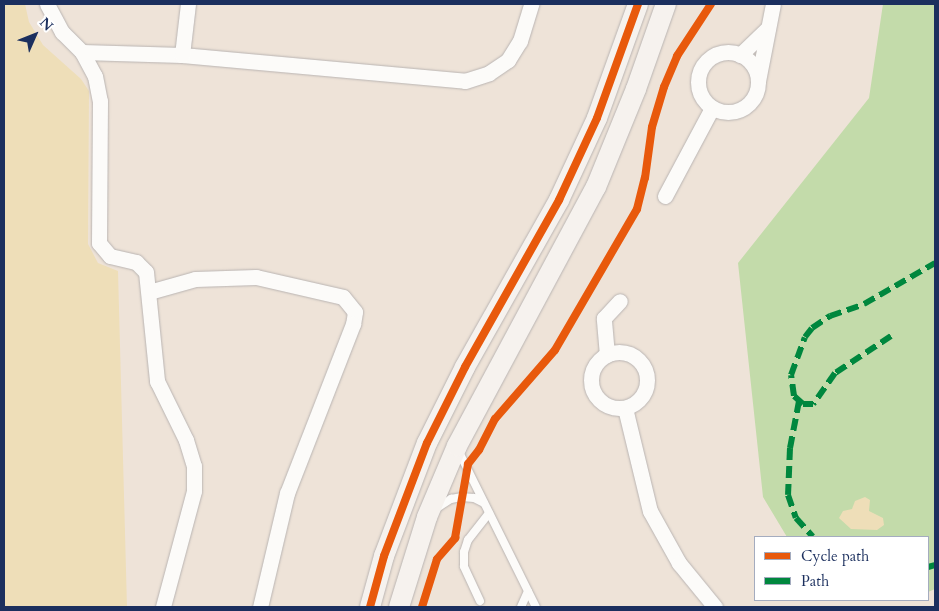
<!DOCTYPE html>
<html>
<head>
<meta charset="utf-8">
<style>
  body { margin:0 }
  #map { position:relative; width:939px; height:611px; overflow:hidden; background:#eee3d8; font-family:Cardo,serif }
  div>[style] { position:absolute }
  .green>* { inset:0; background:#c3dbaa }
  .sand>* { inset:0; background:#eedeb8 }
  .roads { filter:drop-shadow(0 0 1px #b9b4b2) drop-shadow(0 0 1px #b9b4b2) }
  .lane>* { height:8px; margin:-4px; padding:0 4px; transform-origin:4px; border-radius:4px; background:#fcfbf9 }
  .street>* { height:15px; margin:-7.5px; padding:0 7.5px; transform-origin:7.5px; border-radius:7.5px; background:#fcfbf9 }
  .street>.ring { margin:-7.5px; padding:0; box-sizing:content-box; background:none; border:15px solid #fcfbf9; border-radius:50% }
  .secondary>* { height:20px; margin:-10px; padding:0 10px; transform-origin:10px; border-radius:10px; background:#f6f2ee }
  .quiet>* { height:6px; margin-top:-3px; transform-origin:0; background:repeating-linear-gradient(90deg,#00873e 0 12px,transparent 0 18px) }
  .cycleway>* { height:8px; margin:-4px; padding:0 4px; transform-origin:4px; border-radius:4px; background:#e8590c }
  span { translate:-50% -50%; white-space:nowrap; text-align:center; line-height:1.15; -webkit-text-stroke:4px #fff; paint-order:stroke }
  .frame { position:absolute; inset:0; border:5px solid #1b2f5e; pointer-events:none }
  .legend { position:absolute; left:754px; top:536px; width:175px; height:65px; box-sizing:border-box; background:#fff; border:1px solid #a4acbf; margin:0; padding:6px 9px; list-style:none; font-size:15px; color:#1b2f5e }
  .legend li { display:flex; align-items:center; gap:10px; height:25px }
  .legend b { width:25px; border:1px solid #a4acbf }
  .north { position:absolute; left:10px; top:10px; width:50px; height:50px; -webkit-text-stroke:4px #fff; paint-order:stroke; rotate:46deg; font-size:14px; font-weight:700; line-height:20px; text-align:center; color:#1b2f5e }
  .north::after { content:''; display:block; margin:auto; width:18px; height:22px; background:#1b2f5e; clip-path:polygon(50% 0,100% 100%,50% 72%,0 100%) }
</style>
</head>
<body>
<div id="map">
  <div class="green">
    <i style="clip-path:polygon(883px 4px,935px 4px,935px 589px,928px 592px,928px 537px,787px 537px,763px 497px,738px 263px,869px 98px)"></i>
  </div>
  <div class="sand">
    <i style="clip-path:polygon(4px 4px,25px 4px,29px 22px,43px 45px,81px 79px,89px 91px,88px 244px,98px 263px,118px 271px,127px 607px,4px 607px)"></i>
    <i style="clip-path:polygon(865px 497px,870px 500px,869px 511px,883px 518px,884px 525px,877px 530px,851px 529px,839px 518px,843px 511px,852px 509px,855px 501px)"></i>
  </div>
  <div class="roads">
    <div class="lane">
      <i style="left:458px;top:450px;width:175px;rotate:63.6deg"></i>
      <i style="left:437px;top:508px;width:17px;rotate:-33deg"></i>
      <i style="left:451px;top:499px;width:10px;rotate:-11deg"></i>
      <i style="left:461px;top:497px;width:13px;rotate:4deg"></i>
      <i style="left:474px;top:498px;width:11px;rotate:27deg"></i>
      <i style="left:480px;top:601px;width:38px;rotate:-115deg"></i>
      <i style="left:464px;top:566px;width:14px;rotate:-90deg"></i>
      <i style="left:464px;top:552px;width:13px;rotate:-72deg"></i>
      <i style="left:468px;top:540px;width:34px;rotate:-52deg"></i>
      <i style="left:521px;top:607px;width:17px;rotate:-66deg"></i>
    </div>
    <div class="street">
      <i style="left:47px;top:4px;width:32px;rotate:62deg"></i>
      <i style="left:62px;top:32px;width:28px;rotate:45deg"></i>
      <i style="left:82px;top:52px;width:27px;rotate:62deg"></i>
      <i style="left:95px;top:76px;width:25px;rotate:79deg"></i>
      <i style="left:100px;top:101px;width:142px;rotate:90.4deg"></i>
      <i style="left:99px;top:243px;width:17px;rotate:50deg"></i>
      <i style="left:110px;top:256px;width:27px;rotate:13deg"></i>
      <i style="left:136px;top:262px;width:14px;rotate:45deg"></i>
      <i style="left:146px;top:272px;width:110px;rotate:84.2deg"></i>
      <i style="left:157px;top:381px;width:66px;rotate:63.8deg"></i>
      <i style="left:186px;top:440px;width:27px;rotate:73deg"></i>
      <i style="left:194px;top:466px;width:25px;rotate:90deg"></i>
      <i style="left:194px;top:491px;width:120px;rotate:105deg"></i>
      <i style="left:82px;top:52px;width:100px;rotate:1.7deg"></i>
      <i style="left:182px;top:55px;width:284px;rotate:5.2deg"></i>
      <i style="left:465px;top:81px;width:25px;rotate:-18deg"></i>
      <i style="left:489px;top:73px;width:23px;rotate:-34deg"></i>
      <i style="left:508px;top:60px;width:22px;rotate:-58deg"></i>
      <i style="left:520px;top:41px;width:39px;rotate:-73deg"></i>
      <i class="ring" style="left:698px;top:52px;width:45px;height:45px"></i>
      <i style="left:182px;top:55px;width:51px;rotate:-83.3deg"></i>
      <i style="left:740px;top:55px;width:39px;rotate:-44deg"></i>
      <i style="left:758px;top:81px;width:78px;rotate:-79deg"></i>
      <i style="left:665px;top:196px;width:100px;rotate:-61.9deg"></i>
      <i style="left:149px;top:292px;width:48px;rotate:-15.8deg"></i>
      <i style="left:195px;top:279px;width:61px;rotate:-1.9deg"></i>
      <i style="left:256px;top:277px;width:89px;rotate:12.9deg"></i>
      <i style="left:343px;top:297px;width:19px;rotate:51deg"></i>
      <i style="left:355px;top:312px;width:12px;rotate:99deg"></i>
      <i style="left:353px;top:324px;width:181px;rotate:111.3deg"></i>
      <i style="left:287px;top:493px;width:117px;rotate:103.3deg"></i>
      <i class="ring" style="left:591px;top:352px;width:41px;height:41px"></i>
      <i style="left:607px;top:355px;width:37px;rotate:-95deg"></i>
      <i style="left:604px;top:318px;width:23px;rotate:-47deg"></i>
      <i style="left:625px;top:408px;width:106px;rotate:76.4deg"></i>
      <i style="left:650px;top:511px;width:60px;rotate:60.9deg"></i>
      <i style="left:679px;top:563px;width:57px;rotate:50.7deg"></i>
    </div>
    <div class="secondary">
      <i style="left:370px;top:607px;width:53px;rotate:-74.6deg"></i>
      <i style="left:384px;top:556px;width:121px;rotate:-69.2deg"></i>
      <i style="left:427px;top:443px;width:85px;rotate:-63.4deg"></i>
      <i style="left:465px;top:367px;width:192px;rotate:-60.6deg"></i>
      <i style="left:559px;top:200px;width:90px;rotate:-65.1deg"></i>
      <i style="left:597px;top:118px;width:121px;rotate:-70.2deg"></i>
      <i style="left:399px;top:607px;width:94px;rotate:-72.7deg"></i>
      <i style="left:427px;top:517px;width:77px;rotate:-67.1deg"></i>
      <i style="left:457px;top:446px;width:294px;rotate:-61.8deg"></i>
      <i style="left:596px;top:187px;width:106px;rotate:-67.8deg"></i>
      <i style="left:636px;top:89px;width:90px;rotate:-70.6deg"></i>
    </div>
  </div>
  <div class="quiet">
    <i style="left:891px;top:336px;width:67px;rotate:146.5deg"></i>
    <i style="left:835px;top:373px;width:38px;rotate:125deg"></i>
    <i style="left:813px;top:404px;width:10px;rotate:180deg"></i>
    <i style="left:803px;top:404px;width:12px;rotate:-138deg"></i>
    <i style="left:794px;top:396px;width:21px;rotate:-98deg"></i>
    <i style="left:791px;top:375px;width:40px;rotate:-69.8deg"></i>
    <i style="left:805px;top:337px;width:11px;rotate:-52deg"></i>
    <i style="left:812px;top:328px;width:22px;rotate:-34deg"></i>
    <i style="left:830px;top:316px;width:36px;rotate:-19deg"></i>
    <i style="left:864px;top:304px;width:82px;rotate:-30deg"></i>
    <i style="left:799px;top:401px;width:48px;rotate:100.8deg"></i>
    <i style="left:790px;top:448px;width:47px;rotate:92.4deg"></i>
    <i style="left:788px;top:495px;width:24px;rotate:71deg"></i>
    <i style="left:796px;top:518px;width:25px;rotate:48deg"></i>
    <i style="left:928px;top:567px;width:7px;rotate:-16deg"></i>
  </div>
  <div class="cycleway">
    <i style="left:370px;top:607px;width:53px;rotate:-74.6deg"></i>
    <i style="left:384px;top:556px;width:121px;rotate:-69.2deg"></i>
    <i style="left:427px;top:443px;width:85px;rotate:-63.4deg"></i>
    <i style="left:465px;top:367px;width:192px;rotate:-60.6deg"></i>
    <i style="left:559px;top:200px;width:90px;rotate:-65.1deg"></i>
    <i style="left:597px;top:118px;width:121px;rotate:-70.2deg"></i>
    <i style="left:422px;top:607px;width:50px;rotate:-72.6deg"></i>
    <i style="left:437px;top:559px;width:28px;rotate:-49deg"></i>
    <i style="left:455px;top:538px;width:75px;rotate:-80deg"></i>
    <i style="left:468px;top:464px;width:18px;rotate:-52deg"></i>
    <i style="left:479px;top:450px;width:35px;rotate:-63deg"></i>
    <i style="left:495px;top:419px;width:91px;rotate:-49deg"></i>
    <i style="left:555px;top:350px;width:163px;rotate:-59.8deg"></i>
    <i style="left:637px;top:209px;width:32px;rotate:-76deg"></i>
    <i style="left:645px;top:178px;width:51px;rotate:-82.2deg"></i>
    <i style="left:652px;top:127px;width:42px;rotate:-73.3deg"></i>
    <i style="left:664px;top:87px;width:34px;rotate:-67deg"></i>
    <i style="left:677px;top:56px;width:62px;rotate:-56.8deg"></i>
  </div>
  <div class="frame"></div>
  <ul class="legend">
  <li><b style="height:6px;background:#e8590c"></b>Cycle path</li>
  <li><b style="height:6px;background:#00873e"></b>Path</li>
  </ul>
  <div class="north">N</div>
</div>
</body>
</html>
